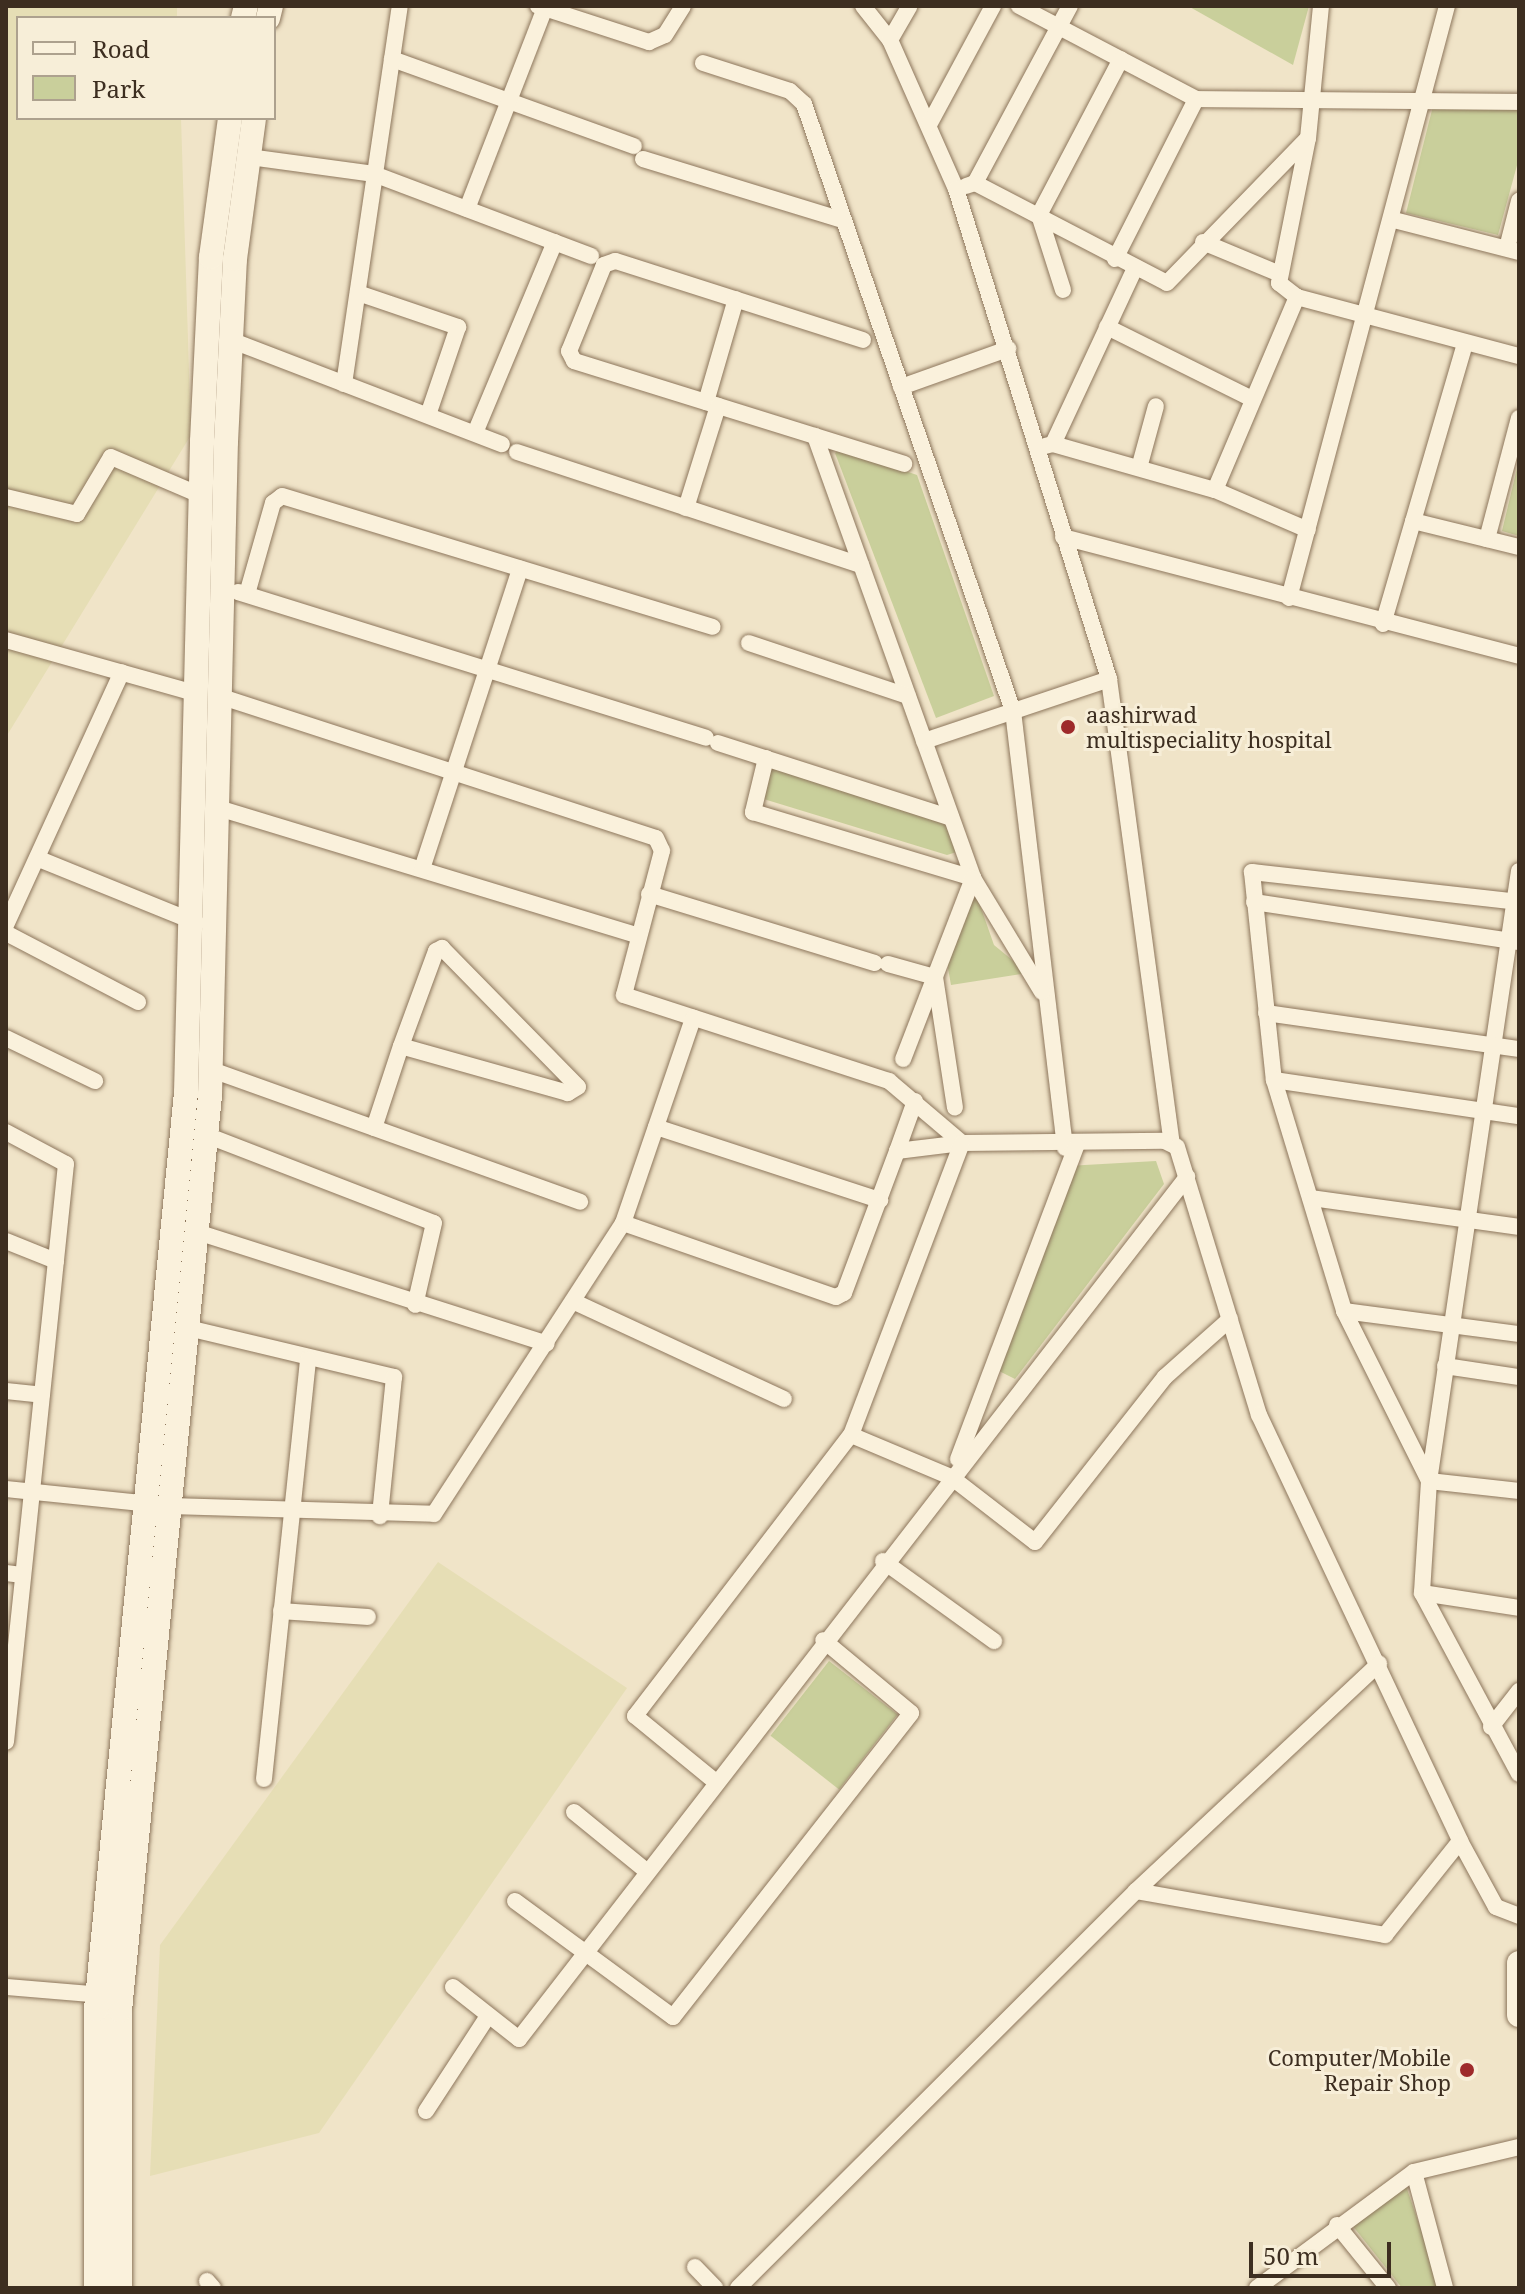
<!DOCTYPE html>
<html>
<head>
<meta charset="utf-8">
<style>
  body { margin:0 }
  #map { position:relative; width:1525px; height:2294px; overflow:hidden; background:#f0e4c8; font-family:"Noto Serif",serif }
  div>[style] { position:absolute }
  .farmland>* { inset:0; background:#e6deb5 }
  .green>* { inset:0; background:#c9cf9b; transform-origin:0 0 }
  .roads { filter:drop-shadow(0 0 2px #8d765c) drop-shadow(0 0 2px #8d765c) }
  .street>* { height:16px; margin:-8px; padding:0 8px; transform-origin:8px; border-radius:8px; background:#faf1dc }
  .secondary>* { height:24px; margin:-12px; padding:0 12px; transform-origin:12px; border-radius:12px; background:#faf1dc }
  .dots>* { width:22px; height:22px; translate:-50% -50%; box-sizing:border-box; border:4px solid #f7eed8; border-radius:50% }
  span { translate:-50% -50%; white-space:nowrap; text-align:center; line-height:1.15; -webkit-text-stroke:6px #f7eed8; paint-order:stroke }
  .poi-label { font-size:22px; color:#3d2e20 }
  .left { translate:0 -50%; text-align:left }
  .right { translate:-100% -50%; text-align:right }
  .frame { position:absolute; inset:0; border:8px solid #3d2e20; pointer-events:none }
  .legend { position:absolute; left:16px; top:16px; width:260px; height:104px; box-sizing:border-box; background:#f7eed8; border:2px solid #ada18e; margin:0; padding:10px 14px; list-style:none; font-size:24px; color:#3d2e20 }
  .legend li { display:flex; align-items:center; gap:16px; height:40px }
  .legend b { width:40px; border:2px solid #ada18e }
  .scale { position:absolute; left:1249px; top:2242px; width:142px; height:36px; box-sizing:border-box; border:4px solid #3d2e20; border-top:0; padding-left:10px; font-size:24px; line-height:28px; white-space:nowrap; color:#3d2e20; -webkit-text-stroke:6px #f7eed8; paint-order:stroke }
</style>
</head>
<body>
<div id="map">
  <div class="farmland">
    <i style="clip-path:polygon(6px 6px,177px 6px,177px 18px,18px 18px,18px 118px,181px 118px,191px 435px,6px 737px)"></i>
    <i style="clip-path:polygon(438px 1562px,627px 1688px,319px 2133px,150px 2176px,160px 1945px)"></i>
  </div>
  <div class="green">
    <i style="clip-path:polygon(1188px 6px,1309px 6px,1293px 65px)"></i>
    <i style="clip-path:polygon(1433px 106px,1519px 110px,1519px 158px,1498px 235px,1406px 213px)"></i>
    <i style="clip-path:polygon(840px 449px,917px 475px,994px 696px,936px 718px,835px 453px)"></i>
    <i style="clip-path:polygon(1519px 460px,1519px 536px,1502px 531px)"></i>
    <i style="clip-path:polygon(775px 757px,945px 807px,960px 851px,947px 855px,760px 798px)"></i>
    <i style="clip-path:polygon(975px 891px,994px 945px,1028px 973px,951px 985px,946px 957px)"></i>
    <i style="clip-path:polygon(1156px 1161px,1164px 1184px,1015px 1379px,999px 1371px,1067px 1166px)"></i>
    <i style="left:829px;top:1661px;width:87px;height:95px;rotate:38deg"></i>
    <i style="clip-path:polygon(1406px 2186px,1441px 2288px,1402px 2288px,1352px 2225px)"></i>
  </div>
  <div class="roads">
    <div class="street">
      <i style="left:538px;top:6px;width:117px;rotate:18deg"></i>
      <i style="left:649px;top:42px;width:17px;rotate:-24deg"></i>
      <i style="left:665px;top:35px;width:34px;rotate:-58deg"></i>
      <i style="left:863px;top:6px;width:43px;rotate:51.5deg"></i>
      <i style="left:890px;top:40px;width:163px;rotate:66.1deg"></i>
      <i style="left:956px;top:189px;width:513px;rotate:72.66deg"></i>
      <i style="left:1109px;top:679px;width:467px;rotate:82.3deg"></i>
      <i style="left:1019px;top:6px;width:200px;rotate:27.7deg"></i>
      <i style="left:1196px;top:99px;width:323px;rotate:0.5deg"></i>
      <i style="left:1321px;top:6px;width:133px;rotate:95.6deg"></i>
      <i style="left:1308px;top:138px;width:148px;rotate:101.3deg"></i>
      <i style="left:1279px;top:283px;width:23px;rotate:38deg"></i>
      <i style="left:1297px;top:297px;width:230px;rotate:14.9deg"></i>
      <i style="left:890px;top:40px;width:39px;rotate:-60deg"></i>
      <i style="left:392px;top:59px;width:257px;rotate:19.8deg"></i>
      <i style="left:703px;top:63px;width:91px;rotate:17.8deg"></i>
      <i style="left:790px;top:91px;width:19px;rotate:43deg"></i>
      <i style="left:804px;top:104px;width:642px;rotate:71deg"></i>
      <i style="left:1013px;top:711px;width:440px;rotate:83.2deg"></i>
      <i style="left:930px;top:123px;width:133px;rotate:-61.7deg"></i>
      <i style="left:249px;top:157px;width:126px;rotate:7.7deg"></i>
      <i style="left:374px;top:174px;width:232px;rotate:20.7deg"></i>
      <i style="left:643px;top:159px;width:208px;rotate:17deg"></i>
      <i style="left:975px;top:183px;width:216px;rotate:27.5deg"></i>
      <i style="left:1167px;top:283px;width:202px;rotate:-45.8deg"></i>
      <i style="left:966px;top:186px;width:9px;rotate:-18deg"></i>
      <i style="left:975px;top:183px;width:201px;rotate:-61.8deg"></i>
      <i style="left:467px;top:209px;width:216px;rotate:-68.8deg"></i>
      <i style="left:1394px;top:220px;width:129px;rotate:14.4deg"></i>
      <i style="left:1203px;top:242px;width:83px;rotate:22.6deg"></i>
      <i style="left:1507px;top:248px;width:49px;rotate:-75.7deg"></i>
      <i style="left:1115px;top:259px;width:179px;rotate:-63.1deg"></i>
      <i style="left:1063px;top:290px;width:79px;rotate:-107.7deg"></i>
      <i style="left:1039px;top:215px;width:176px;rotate:-62.3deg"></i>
      <i style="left:358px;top:293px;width:106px;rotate:18.8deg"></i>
      <i style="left:458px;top:327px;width:93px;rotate:108.8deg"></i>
      <i style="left:1107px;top:327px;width:160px;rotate:26.4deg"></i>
      <i style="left:863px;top:340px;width:260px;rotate:-162.3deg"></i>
      <i style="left:615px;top:261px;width:12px;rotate:160deg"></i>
      <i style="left:604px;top:265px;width:93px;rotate:112.1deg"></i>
      <i style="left:569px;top:351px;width:11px;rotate:63deg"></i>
      <i style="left:574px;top:361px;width:346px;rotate:17.3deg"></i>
      <i style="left:233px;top:341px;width:288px;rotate:21deg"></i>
      <i style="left:344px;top:384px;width:382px;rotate:-81.6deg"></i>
      <i style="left:901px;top:387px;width:114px;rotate:-19.6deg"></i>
      <i style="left:706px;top:402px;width:107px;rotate:-73.8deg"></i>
      <i style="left:475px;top:433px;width:207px;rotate:-67.3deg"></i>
      <i style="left:815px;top:436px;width:469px;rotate:70.3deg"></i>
      <i style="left:973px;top:878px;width:133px;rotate:58.8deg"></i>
      <i style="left:1053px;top:444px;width:168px;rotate:15.9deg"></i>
      <i style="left:1215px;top:490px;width:210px;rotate:-67deg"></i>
      <i style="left:1045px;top:446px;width:8px;rotate:-14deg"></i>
      <i style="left:1053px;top:444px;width:194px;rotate:-65deg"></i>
      <i style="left:517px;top:452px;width:362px;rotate:18.2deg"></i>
      <i style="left:1139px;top:468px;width:64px;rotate:-74.7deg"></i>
      <i style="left:1215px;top:490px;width:101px;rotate:23.3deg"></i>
      <i style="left:6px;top:497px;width:73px;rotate:13.5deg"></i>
      <i style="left:77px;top:514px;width:66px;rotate:-59.2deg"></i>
      <i style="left:111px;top:457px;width:97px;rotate:23.1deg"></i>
      <i style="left:686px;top:508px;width:107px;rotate:-72.6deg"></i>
      <i style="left:1413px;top:521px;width:109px;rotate:13.8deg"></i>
      <i style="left:1063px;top:537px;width:471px;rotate:14.6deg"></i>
      <i style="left:1487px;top:539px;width:125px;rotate:-75.2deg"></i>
      <i style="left:238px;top:592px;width:490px;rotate:17.3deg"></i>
      <i style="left:247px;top:594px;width:95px;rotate:-74.1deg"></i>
      <i style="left:273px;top:503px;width:11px;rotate:-38deg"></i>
      <i style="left:282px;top:496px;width:450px;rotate:16.9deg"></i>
      <i style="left:1289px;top:598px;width:613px;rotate:-75.06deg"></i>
      <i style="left:1383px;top:624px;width:292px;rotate:-73.7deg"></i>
      <i style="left:6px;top:640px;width:196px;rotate:15.7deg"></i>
      <i style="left:749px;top:643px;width:167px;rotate:18.5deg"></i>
      <i style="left:219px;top:696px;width:459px;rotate:18deg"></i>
      <i style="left:656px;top:838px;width:14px;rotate:65deg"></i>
      <i style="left:662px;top:851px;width:149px;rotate:104.8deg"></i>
      <i style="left:624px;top:995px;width:279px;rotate:18deg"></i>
      <i style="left:889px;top:1081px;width:96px;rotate:40.3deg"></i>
      <i style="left:924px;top:741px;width:195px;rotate:-18.5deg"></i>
      <i style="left:718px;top:743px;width:245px;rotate:17.8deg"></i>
      <i style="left:766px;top:758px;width:56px;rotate:103.5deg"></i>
      <i style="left:753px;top:812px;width:230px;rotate:16.7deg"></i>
      <i style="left:973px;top:878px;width:194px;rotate:111.1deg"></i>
      <i style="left:218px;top:808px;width:438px;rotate:16.9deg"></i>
      <i style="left:39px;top:859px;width:170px;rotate:22.1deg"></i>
      <i style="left:422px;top:869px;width:316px;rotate:-71.9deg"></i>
      <i style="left:1519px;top:871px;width:617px;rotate:98.39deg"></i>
      <i style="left:1429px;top:1481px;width:91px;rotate:6.3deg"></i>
      <i style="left:649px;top:894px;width:236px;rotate:17deg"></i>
      <i style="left:1254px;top:902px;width:268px;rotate:8.6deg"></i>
      <i style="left:1519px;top:902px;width:269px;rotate:-173.6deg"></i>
      <i style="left:1252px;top:872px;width:209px;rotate:84deg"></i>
      <i style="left:1274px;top:1080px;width:241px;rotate:73.1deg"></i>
      <i style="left:1344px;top:1311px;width:190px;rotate:63.4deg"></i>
      <i style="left:1429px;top:1481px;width:112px;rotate:93.6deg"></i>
      <i style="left:1422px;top:1593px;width:205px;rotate:61.8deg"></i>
      <i style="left:6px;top:925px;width:278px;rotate:-65.4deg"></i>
      <i style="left:6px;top:933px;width:149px;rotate:27.6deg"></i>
      <i style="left:888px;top:964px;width:49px;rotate:15.5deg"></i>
      <i style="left:935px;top:977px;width:132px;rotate:81.3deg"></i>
      <i style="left:1266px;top:1013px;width:256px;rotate:8.1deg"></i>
      <i style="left:6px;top:1038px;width:99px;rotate:25.8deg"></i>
      <i style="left:212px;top:1070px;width:391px;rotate:19.7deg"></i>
      <i style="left:1274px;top:1080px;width:248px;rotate:8.4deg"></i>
      <i style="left:915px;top:1101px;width:53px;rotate:109.8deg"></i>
      <i style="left:897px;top:1151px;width:65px;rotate:-7deg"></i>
      <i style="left:962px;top:1143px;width:203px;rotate:-0.6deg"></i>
      <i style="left:1165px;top:1141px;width:13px;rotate:27deg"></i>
      <i style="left:1177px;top:1147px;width:280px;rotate:73deg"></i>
      <i style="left:1259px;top:1415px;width:471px;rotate:64.7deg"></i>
      <i style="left:1460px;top:1841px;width:75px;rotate:61.4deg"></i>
      <i style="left:1496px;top:1907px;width:25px;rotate:21deg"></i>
      <i style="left:656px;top:1127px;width:236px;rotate:18.1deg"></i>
      <i style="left:374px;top:1128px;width:86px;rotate:-71.8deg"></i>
      <i style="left:401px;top:1046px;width:101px;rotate:-69.8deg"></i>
      <i style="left:436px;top:951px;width:7px;rotate:-27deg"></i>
      <i style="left:442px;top:948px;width:194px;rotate:45.6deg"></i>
      <i style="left:578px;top:1087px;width:12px;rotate:149deg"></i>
      <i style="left:568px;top:1093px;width:173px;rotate:-164.3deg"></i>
      <i style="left:6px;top:1132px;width:68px;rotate:28.1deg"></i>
      <i style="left:66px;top:1164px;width:581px;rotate:95.93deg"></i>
      <i style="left:206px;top:1135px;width:244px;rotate:21.1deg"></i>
      <i style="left:434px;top:1223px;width:84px;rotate:103deg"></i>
      <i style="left:1311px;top:1198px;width:210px;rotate:7.9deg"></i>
      <i style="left:623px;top:1223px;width:225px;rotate:19.2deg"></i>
      <i style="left:836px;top:1297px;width:9px;rotate:-27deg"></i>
      <i style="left:844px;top:1293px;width:152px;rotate:-69.5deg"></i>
      <i style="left:197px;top:1232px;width:367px;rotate:17.7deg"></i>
      <i style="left:6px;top:1241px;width:54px;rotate:21.8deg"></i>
      <i style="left:577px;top:1303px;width:228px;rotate:24.9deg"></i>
      <i style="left:1344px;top:1311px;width:177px;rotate:7.5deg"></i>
      <i style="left:188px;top:1328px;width:212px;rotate:13.4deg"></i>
      <i style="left:394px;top:1377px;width:140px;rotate:95.8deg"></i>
      <i style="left:1445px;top:1366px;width:75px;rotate:8.5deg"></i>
      <i style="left:6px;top:1391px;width:36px;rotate:6deg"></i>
      <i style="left:851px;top:1435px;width:108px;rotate:22.8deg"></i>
      <i style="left:951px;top:1477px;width:106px;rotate:37.7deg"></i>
      <i style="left:1035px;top:1542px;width:210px;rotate:-51.8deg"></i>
      <i style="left:1165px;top:1377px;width:87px;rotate:-41.7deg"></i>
      <i style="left:958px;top:1459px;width:335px;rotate:-69.3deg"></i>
      <i style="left:6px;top:1489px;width:165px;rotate:5.9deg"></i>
      <i style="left:170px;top:1506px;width:264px;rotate:1.7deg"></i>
      <i style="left:434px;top:1514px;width:347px;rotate:-57deg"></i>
      <i style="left:623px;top:1223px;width:217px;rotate:-71.1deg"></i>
      <i style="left:883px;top:1561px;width:137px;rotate:35.8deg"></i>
      <i style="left:6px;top:1573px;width:17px;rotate:7deg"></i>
      <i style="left:1422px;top:1593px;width:98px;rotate:8.8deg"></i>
      <i style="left:281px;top:1611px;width:87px;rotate:3.9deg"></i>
      <i style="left:1491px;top:1727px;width:46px;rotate:-52.1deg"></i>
      <i style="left:264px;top:1779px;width:422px;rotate:-84deg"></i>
      <i style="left:717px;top:1783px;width:106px;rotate:-140.7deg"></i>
      <i style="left:635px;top:1716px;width:354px;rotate:-52.5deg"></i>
      <i style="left:851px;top:1435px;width:312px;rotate:-69.2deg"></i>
      <i style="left:574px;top:1812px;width:92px;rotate:39.2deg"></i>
      <i style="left:1136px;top:1891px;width:253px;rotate:10deg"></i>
      <i style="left:1385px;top:1935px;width:120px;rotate:-51.4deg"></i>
      <i style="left:515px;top:1901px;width:196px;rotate:36.3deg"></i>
      <i style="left:673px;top:2017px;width:386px;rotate:-51.9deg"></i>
      <i style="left:911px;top:1713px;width:114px;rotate:-140.3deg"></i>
      <i style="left:6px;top:1987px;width:98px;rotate:4.7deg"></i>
      <i style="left:453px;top:1987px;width:84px;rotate:38.2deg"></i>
      <i style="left:519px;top:2039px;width:1091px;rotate:-52.23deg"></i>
      <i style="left:426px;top:2111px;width:113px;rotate:-56.9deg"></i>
      <i style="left:1414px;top:2172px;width:120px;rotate:75deg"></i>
      <i style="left:1337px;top:2225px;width:81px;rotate:51deg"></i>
      <i style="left:695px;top:2267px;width:29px;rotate:46deg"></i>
      <i style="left:207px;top:2281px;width:9px;rotate:49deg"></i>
      <i style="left:738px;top:2288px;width:562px;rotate:-44.93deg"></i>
      <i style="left:1136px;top:1891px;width:333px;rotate:-43.1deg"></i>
      <i style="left:1257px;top:2288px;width:195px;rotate:-36.5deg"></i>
      <i style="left:1414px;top:2172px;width:108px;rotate:-13.4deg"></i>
    </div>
    <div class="secondary">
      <i style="left:243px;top:18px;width:12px;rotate:-76deg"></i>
      <i style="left:268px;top:18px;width:12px;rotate:-76deg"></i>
      <i style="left:1519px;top:1963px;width:52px;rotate:90deg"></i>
      <i style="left:96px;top:2288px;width:279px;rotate:-90deg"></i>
      <i style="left:96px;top:2009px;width:920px;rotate:-84.39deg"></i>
      <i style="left:186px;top:1093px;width:652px;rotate:-88.59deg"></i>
      <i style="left:202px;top:441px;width:184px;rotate:-87.2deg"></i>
      <i style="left:211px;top:257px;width:140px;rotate:-82.2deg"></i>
      <i style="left:120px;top:2288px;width:278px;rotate:-90deg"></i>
      <i style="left:120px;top:2010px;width:919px;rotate:-84.38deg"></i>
      <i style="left:210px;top:1095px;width:653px;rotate:-88.6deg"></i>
      <i style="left:226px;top:442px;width:183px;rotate:-87.2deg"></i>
      <i style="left:235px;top:259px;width:142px;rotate:-82.3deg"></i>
    </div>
  </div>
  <div class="dots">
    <i style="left:1068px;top:727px;background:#9e2a2b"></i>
    <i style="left:1467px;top:2070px;background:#9e2a2b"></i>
  </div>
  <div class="poi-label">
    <span class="left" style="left:1086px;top:727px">aashirwad<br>multispeciality hospital</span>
    <span class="right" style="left:1451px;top:2070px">Computer/Mobile<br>Repair Shop</span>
  </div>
  <div class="frame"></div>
  <ul class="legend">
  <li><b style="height:10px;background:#faf1dc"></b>Road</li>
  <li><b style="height:22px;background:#c9cf9b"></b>Park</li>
  </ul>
  <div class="scale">50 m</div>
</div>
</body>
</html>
